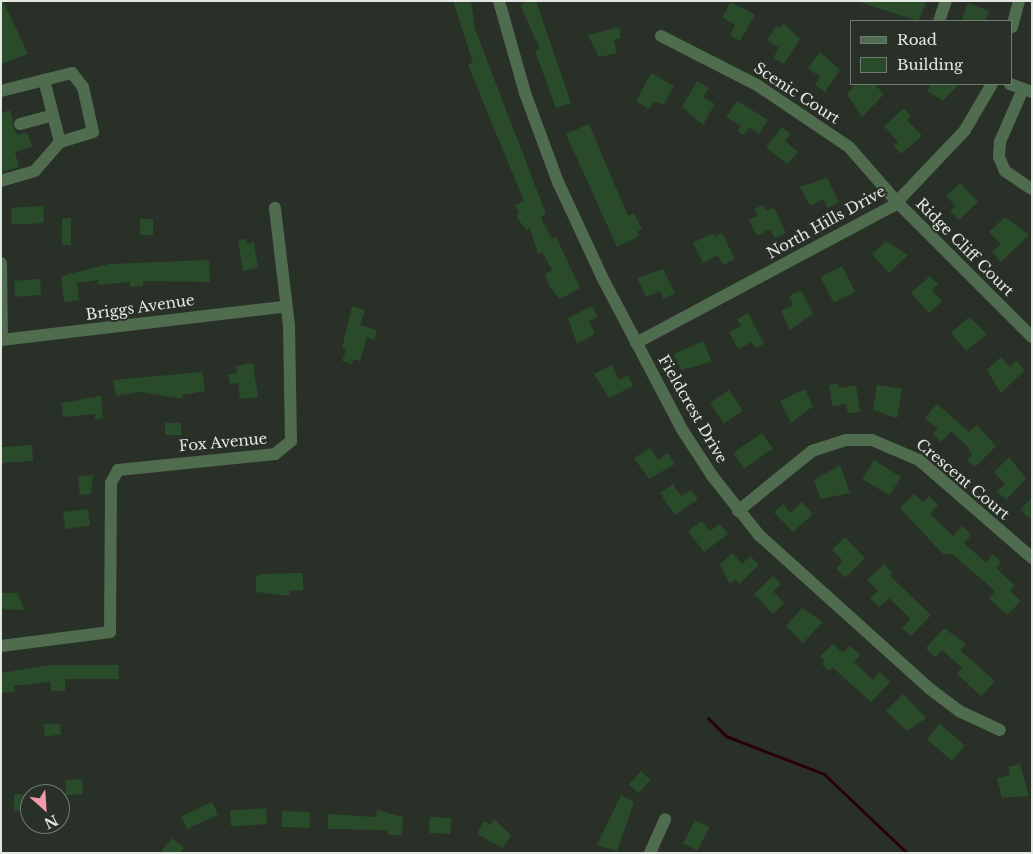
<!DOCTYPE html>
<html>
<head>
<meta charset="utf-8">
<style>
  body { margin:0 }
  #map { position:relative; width:1033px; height:854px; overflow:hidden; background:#293028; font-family:"Libre Baskerville",serif }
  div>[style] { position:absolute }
  .stream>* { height:3px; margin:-1.5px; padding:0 1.5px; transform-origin:1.5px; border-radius:1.5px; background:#29010c }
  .building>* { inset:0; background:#294b29; transform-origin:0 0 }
  .minor>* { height:12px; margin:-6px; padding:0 6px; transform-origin:6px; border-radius:6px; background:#4f6c4f }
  span { translate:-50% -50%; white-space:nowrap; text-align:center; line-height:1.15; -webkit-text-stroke:4px #293028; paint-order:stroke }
  .street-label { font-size:15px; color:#e3e8e3 }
  .frame { position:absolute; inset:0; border:2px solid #e3e8e3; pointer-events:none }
  .legend { position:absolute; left:850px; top:20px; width:162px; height:65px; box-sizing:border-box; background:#293028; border:1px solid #737a73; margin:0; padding:6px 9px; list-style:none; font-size:15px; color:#e3e8e3 }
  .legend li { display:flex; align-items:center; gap:10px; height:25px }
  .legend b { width:25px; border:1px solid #737a73 }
  .north { position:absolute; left:20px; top:784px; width:50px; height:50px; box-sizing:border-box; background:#293028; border:1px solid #737a73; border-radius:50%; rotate:154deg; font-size:14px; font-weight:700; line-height:20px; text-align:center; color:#e3e8e3 }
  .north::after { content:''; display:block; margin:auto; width:18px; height:22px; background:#f39aa8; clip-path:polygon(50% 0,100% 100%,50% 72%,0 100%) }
</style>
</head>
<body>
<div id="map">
  <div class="stream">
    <i style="left:708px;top:718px;width:25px;rotate:45deg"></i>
    <i style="left:726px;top:736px;width:105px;rotate:21.2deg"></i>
    <i style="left:824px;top:774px;width:115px;rotate:43.6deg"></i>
  </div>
  <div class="building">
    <i style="clip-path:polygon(3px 1px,28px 54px,1px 64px,1px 1px)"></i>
    <i style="clip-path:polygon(453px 1px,471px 1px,475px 29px,546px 214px,541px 216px,543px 222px,552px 239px,556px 237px,580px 288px,560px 299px,549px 286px,545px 274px,552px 270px,542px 252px,538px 254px,530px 228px,526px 230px,516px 216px,519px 214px,515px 205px,524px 201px,468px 65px,473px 63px)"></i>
    <i style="clip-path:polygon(524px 1px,536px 1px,571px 103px,556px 108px,535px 51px,540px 49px,521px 7px)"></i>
    <i style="clip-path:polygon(920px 1px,926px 3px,918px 21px,859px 2px)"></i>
    <i style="clip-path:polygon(731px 2px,755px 15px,740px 41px,730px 35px,735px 25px,722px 17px)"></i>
    <i style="clip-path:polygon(968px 3px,989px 11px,985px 21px,961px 21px)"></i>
    <i style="clip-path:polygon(784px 24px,800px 39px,784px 64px,773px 58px,779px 48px,767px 40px,776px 26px,780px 28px)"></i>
    <i style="clip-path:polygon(619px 27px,621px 38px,614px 40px,617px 53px,599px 57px,588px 35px)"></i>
    <i style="clip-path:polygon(820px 52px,840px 70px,825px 92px,815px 85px,820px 77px,808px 68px)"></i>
    <i style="clip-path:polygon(651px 73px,674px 86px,663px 105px,654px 101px,649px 109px,636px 101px)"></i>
    <i style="clip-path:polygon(697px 81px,709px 88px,703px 97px,715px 104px,703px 125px,682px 107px)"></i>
    <i style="clip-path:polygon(856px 84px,874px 84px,884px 94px,862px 117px,847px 94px)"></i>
    <i style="clip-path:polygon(932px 84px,959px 84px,943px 101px,927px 91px)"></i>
    <i style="clip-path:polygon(737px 101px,768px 120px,759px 134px,749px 127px,744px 135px,737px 131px,741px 126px,726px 117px)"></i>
    <i style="clip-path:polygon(904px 108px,911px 116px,907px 120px,922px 136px,901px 154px,893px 146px,898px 142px,884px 126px)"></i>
    <i style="clip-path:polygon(10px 110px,14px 129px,18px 135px,27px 132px,32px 147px,15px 152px,19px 167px,1px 172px,1px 113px)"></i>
    <i style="clip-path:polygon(589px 124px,628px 216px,634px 213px,642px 229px,637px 232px,639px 236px,617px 247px,566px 134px)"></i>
    <i style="clip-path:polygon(782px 127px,791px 134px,785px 141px,798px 152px,787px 164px,766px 147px)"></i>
    <i style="clip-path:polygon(827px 178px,839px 202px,828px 208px,823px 199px,810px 206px,800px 187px)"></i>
    <i style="clip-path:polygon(960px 183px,978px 202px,959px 220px,950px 211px,956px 206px,946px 196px)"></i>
    <i style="clip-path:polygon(763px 205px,766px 211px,774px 208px,786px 233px,775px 238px,770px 229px,757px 236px,749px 220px,758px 216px,754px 209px)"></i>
    <i style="left:43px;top:206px;width:17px;height:32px;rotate:87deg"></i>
    <i style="clip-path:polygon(1005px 217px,1029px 235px,1001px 262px,992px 252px,1001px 244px,989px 232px)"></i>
    <i style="left:62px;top:218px;width:9px;height:27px"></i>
    <i style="left:140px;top:219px;width:13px;height:16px"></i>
    <i style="clip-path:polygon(713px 233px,715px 237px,722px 233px,735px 259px,723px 265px,718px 255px,703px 263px,693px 243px)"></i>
    <i style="clip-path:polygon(246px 239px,247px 244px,254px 242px,258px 268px,243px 271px,238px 240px)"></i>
    <i style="clip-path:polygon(886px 241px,908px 255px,889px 273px,872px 254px)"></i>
    <i style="clip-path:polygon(209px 260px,210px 282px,143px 281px,143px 286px,130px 287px,130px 282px,98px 285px,98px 280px,77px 283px,79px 300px,64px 302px,61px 277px,69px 274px,109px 264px)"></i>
    <i style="left:842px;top:266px;width:29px;height:24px;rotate:63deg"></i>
    <i style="clip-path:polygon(663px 269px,675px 293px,663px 299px,660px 291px,646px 297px,637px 278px)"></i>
    <i style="clip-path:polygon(930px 276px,938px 284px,932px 290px,942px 301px,929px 313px,911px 293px)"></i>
    <i style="left:40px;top:279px;width:16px;height:26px;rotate:86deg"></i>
    <i style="clip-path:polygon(801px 290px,813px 314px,790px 330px,781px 311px,793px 305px,789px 296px)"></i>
    <i style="clip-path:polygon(352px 306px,365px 310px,360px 325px,377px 330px,374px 340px,367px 337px,360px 361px,354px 359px,352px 364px,342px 361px,346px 350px,342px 348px)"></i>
    <i style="clip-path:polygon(592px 306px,598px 317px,589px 321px,595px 334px,577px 344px,568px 318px)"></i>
    <i style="clip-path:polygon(748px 313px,764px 344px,755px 348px,752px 342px,738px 349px,729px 332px,741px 326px,737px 319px)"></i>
    <i style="clip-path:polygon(969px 317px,987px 334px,966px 351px,951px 333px)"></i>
    <i style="clip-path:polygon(703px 341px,712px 362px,681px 370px,674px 354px)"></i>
    <i style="clip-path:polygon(1001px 357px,1010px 367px,1016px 361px,1025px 370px,1001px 393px,987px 370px)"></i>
    <i style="clip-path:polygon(253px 363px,258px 397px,240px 399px,238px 383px,230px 384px,228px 375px,237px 373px,236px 366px)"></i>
    <i style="clip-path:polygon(612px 365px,619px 380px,628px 375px,633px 386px,609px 398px,594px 374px)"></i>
    <i style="clip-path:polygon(202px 372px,205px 391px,182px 395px,182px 399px,140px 392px,116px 396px,113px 380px)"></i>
    <i style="clip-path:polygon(838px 384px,839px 388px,856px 385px,860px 412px,848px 413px,846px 404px,832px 406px,829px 385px)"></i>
    <i style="clip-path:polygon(877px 385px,902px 389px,897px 418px,873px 410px)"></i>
    <i style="clip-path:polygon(805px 389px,813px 406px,791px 423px,780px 401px)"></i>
    <i style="left:729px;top:390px;width:25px;height:23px;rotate:56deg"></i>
    <i style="clip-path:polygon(101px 396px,103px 418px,95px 419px,95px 414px,63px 417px,61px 403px)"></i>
    <i style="clip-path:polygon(937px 404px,969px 432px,977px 425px,996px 446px,975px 467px,967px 460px,972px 455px,967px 446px,951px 431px,941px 442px,933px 434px,938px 429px,925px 418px)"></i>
    <i style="left:165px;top:423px;width:16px;height:12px"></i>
    <i style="left:762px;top:433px;width:19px;height:35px;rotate:55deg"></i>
    <i style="left:32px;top:445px;width:16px;height:31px;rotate:86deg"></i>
    <i style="clip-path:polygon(650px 448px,658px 460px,668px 453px,675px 464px,649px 479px,634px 458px)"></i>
    <i style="clip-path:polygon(1009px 457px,1026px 479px,1006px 500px,997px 491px,1005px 484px,994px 472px)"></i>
    <i style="left:874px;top:460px;width:32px;height:22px;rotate:32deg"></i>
    <i style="clip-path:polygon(840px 465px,850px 493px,821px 499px,814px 480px)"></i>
    <i style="clip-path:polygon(93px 475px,91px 494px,80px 495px,78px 476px)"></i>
    <i style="clip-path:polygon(673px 484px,681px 496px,691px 490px,698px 499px,675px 515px,660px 493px)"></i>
    <i style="clip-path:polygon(914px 494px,923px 502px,929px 496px,938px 505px,930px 514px,953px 536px,962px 526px,971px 535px,964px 543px,986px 563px,993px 554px,1001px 562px,996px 568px,1015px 586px,1010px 591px,1021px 601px,1007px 615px,989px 598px,995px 591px,952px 554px,943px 554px,900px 508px)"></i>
    <i style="clip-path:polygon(1032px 497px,1032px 520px,1020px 510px)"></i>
    <i style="clip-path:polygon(802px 502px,813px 514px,793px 532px,774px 512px,783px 504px,790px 513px)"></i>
    <i style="left:88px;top:509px;width:17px;height:25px;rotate:83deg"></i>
    <i style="clip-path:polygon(702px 521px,710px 531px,720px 524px,728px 534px,704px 552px,688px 531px)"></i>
    <i style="clip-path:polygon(845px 537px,865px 558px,845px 578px,836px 568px,843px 561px,832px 550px)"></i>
    <i style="clip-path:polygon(732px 553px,742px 564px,750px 556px,759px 565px,739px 584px,735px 579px,730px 584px,720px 565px)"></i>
    <i style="clip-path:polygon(884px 564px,893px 574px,890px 576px,931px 615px,911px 636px,902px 628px,911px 619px,889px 598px,879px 607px,870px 598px,878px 591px,867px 580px)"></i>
    <i style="clip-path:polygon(303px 573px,303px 590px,289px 591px,290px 596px,256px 592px,256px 577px,261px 574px)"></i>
    <i style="clip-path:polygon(773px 576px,781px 584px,773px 591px,784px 603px,773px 614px,754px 594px)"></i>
    <i style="clip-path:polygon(1px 593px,17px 593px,25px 610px,1px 609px)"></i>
    <i style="clip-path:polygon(802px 608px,823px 622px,803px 643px,786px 626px)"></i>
    <i style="clip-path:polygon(944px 628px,966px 644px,960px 650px,995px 681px,981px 696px,957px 674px,962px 668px,942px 650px,935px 657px,926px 648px)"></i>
    <i style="clip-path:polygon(833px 644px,843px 653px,850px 646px,860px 655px,854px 662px,873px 680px,880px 672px,890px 682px,871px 702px,832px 667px,829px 671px,822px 664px,825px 661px,820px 656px)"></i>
    <i style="clip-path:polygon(50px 665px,118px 665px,119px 679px,65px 679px,65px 691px,51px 691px,50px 682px,14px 686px,15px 692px,1px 693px,1px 673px)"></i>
    <i style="clip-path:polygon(903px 694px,926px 718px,907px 731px,886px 711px)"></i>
    <i style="clip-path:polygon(44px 724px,60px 724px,61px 734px,45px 737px)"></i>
    <i style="left:940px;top:724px;width:33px;height:20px;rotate:41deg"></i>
    <i style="clip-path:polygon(1020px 764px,1029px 796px,1002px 798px,997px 778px,1010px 775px,1008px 767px)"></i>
    <i style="left:641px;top:771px;width:13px;height:18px;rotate:42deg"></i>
    <i style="left:82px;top:779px;width:15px;height:17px;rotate:86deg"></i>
    <i style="left:30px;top:794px;width:17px;height:16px;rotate:90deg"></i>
    <i style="clip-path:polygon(621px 795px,634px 802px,617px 851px,597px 845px)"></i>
    <i style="left:212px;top:802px;width:14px;height:34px;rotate:65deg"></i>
    <i style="left:266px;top:808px;width:16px;height:36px;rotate:86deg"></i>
    <i style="clip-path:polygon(377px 810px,403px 817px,402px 835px,388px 835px,388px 830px,328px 829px,328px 814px,376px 817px)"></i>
    <i style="left:282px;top:811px;width:28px;height:16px;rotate:2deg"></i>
    <i style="left:430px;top:817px;width:21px;height:16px;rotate:3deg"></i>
    <i style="clip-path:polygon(494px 819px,511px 835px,503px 848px,477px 834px,484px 821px,491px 825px)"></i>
    <i style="left:695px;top:820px;width:16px;height:26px;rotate:27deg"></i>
    <i style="clip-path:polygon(172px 838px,184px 848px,179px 853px,160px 853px)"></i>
  </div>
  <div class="minor">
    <i style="left:499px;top:1px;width:96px;rotate:74.2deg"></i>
    <i style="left:525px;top:93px;width:95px;rotate:69.7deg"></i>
    <i style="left:558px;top:182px;width:105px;rotate:65.1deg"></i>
    <i style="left:602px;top:277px;width:174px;rotate:62.3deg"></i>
    <i style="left:683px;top:431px;width:55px;rotate:56.9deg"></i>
    <i style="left:713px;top:477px;width:74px;rotate:51.6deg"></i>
    <i style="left:759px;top:535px;width:230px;rotate:42deg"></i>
    <i style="left:930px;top:689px;width:36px;rotate:37deg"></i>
    <i style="left:959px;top:711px;width:45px;rotate:24.9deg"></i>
    <i style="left:939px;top:21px;width:21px;rotate:-71deg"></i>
    <i style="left:1012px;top:27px;width:27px;rotate:-75deg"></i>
    <i style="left:661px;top:36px;width:108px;rotate:27deg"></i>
    <i style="left:757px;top:85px;width:111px;rotate:34deg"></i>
    <i style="left:849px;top:147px;width:73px;rotate:48.9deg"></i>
    <i style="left:897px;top:202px;width:191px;rotate:45deg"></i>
    <i style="left:44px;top:80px;width:29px;rotate:-14deg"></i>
    <i style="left:72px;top:73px;width:18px;rotate:52deg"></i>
    <i style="left:83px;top:87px;width:46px;rotate:77.5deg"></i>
    <i style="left:93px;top:132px;width:34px;rotate:163deg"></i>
    <i style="left:1010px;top:84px;width:23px;rotate:20deg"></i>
    <i style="left:1023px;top:89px;width:58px;rotate:113.5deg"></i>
    <i style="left:1000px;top:142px;width:15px;rotate:94deg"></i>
    <i style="left:999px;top:157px;width:15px;rotate:67deg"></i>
    <i style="left:1005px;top:171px;width:32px;rotate:34deg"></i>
    <i style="left:1px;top:91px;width:44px;rotate:-14.3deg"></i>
    <i style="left:44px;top:80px;width:64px;rotate:75.5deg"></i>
    <i style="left:60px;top:142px;width:38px;rotate:131deg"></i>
    <i style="left:35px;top:171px;width:35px;rotate:164deg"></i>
    <i style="left:20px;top:124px;width:34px;rotate:-15deg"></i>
    <i style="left:1px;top:263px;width:77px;rotate:89.3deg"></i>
    <i style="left:1px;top:340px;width:284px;rotate:-6.7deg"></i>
    <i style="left:636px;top:343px;width:291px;rotate:-28.1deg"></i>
    <i style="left:893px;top:206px;width:105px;rotate:-46.5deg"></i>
    <i style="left:965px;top:130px;width:53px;rotate:-59.6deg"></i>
    <i style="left:738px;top:511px;width:95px;rotate:-39deg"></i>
    <i style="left:812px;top:451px;width:36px;rotate:-18deg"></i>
    <i style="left:846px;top:440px;width:26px"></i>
    <i style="left:872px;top:440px;width:51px;rotate:23.1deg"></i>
    <i style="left:919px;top:460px;width:150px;rotate:40.9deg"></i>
    <i style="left:1px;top:646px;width:110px;rotate:-7.3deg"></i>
    <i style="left:110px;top:632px;width:149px;rotate:-89.6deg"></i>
    <i style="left:111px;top:483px;width:15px;rotate:-62deg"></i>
    <i style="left:118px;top:470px;width:158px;rotate:-5.8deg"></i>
    <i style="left:275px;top:454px;width:21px;rotate:-39deg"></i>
    <i style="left:291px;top:441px;width:115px;rotate:-91deg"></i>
    <i style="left:289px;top:326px;width:119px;rotate:-96.8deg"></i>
    <i style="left:650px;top:853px;width:37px;rotate:-66deg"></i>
  </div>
  <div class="street-label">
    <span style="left:797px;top:93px;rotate:33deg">Scenic Court</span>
    <span style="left:826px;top:222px;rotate:-29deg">North Hills Drive</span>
    <span style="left:965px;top:247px;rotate:45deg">Ridge Cliff Court</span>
    <span style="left:140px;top:307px;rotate:-8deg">Briggs Avenue</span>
    <span style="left:693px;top:409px;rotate:60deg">Fieldcrest Drive</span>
    <span style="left:223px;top:442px;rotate:-5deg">Fox Avenue</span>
    <span style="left:963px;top:479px;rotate:40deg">Crescent Court</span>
  </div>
  <div class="frame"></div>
  <ul class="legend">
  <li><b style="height:6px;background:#4f6c4f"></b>Road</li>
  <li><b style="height:14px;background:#294b29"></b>Building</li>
  </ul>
  <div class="north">N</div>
</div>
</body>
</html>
